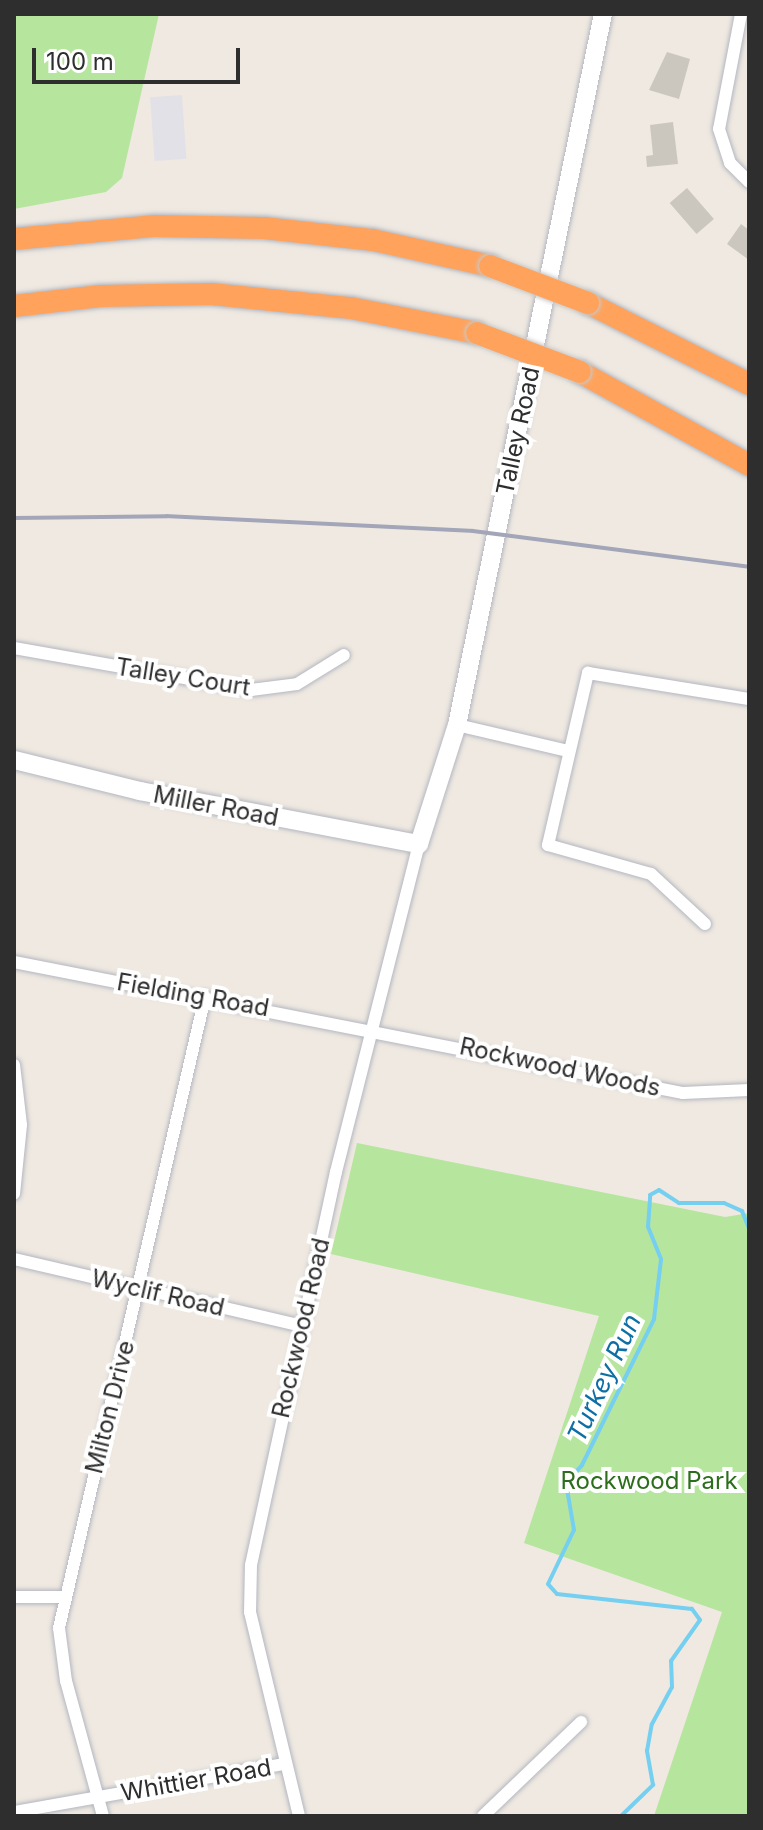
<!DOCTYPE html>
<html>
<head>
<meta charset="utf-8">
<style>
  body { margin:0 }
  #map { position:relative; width:763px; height:1830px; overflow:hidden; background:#efe9e1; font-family:Inter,sans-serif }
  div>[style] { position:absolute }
  .industrial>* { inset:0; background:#e3e1e8; transform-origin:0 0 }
  .green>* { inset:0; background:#b6e59e }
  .stream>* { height:4px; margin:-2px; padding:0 2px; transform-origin:2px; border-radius:2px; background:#75cff0 }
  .building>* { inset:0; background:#cbc7bf; transform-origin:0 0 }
  .roads { filter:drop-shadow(0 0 2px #b4b7c1) drop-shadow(0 0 2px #b4b7c1) }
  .street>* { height:12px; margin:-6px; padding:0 6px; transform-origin:6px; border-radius:6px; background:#fff }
  .secondary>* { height:18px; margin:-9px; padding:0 9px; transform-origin:9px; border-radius:9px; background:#fff }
  .highway>* { height:22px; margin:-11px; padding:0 11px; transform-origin:11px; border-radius:11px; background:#ffa35c }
  .rail>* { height:4px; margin:-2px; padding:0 2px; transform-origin:2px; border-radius:2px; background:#a3a6b8 }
  .bridges { filter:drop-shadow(0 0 2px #c9c9c9) drop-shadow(0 0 2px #c9c9c9) }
  .highway-bridge>* { height:22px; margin:-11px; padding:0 11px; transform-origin:11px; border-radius:11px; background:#ffa35c }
  span { translate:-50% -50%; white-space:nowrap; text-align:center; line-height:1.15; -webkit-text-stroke:8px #fff; paint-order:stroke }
  .street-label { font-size:24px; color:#2e2e2e }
  .park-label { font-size:24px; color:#2c6e1b }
  .water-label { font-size:26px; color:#0d6fa3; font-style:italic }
  .frame { position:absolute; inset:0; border:16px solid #2e2e2e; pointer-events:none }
  .scale { position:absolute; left:32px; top:48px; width:208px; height:36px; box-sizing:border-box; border:4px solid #2e2e2e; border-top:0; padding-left:10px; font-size:24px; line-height:28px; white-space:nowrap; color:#2e2e2e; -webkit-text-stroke:6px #fff; paint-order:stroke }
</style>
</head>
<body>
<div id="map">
  <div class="industrial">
    <i style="left:182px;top:95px;width:64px;height:32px;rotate:86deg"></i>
  </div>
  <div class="green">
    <i style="clip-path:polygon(14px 14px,159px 14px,122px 178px,106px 192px,14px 209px)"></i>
    <i style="clip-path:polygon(357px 1143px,725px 1217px,749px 1213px,749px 1816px,654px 1816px,722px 1612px,524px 1543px,599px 1316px,331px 1254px)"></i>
  </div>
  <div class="stream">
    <i style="left:621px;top:1816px;width:45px;rotate:-44.1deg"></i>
    <i style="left:653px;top:1785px;width:35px;rotate:-100deg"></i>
    <i style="left:647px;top:1751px;width:27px;rotate:-80deg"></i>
    <i style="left:652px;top:1724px;width:42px;rotate:-61.6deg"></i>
    <i style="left:672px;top:1687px;width:26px;rotate:-92deg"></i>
    <i style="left:671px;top:1661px;width:50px;rotate:-54.7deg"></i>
    <i style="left:700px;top:1620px;width:14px;rotate:-126deg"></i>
    <i style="left:692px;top:1609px;width:136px;rotate:-173.7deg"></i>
    <i style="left:557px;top:1594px;width:13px;rotate:-132deg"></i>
    <i style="left:548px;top:1584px;width:60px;rotate:-64.3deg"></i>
    <i style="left:574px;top:1530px;width:48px;rotate:-99.7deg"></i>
    <i style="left:566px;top:1483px;width:24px;rotate:-48deg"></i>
    <i style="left:582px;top:1465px;width:163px;rotate:-63.7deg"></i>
    <i style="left:654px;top:1319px;width:60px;rotate:-83.3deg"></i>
    <i style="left:661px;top:1259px;width:35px;rotate:-112deg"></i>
    <i style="left:648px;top:1227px;width:32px;rotate:-86deg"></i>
    <i style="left:650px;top:1195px;width:10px;rotate:-29deg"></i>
    <i style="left:659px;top:1190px;width:24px;rotate:33deg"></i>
    <i style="left:679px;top:1203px;width:45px"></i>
    <i style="left:724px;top:1203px;width:20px;rotate:24deg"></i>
    <i style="left:742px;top:1211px;width:18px;rotate:68deg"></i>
  </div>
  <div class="building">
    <i style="clip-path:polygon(667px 52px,690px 59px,679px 99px,649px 90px)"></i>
    <i style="clip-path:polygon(673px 122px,678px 164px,647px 167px,646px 156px,653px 155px,650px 125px)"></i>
    <i style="left:687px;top:188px;width:41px;height:23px;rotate:49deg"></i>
    <i style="clip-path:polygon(741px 224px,749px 230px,749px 260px,727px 244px)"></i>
  </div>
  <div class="roads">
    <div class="street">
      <i style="left:741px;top:14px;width:117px;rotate:100.8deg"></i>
      <i style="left:719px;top:129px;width:36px;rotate:72deg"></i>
      <i style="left:730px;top:163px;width:27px;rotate:45deg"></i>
      <i style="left:14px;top:648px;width:241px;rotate:10deg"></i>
      <i style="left:251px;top:690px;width:46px;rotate:-7.4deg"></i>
      <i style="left:297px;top:684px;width:55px;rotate:-31.7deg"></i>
      <i style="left:457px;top:725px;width:114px;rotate:13.2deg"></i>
      <i style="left:705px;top:924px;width:74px;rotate:-137.2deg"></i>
      <i style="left:651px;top:874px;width:107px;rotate:-164.3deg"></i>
      <i style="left:548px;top:845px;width:177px;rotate:-76.9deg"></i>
      <i style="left:588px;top:673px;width:163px;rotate:9.2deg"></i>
      <i style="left:14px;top:962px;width:682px;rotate:11.08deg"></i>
      <i style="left:683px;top:1093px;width:66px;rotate:-2.6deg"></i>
      <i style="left:14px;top:1065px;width:60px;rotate:83.3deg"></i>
      <i style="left:21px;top:1125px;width:69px;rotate:95.8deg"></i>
      <i style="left:14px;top:1259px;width:296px;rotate:13.1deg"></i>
      <i style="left:14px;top:1597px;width:50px"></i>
      <i style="left:14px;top:1812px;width:273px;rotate:-10.1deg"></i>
      <i style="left:103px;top:1816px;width:140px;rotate:-105.3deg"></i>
      <i style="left:66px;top:1681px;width:53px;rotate:-97.5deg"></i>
      <i style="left:59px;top:1628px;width:648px;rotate:-76.97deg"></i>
      <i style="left:299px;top:1816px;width:210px;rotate:-103.5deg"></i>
      <i style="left:250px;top:1612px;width:47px;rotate:-88.8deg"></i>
      <i style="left:251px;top:1565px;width:402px;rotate:-77.8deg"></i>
      <i style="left:336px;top:1172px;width:338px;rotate:-75.8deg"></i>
      <i style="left:483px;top:1816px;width:136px;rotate:-43.8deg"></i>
    </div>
    <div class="secondary">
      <i style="left:14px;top:760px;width:130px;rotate:13.8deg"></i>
      <i style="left:140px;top:791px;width:284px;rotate:10.8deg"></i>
      <i style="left:419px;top:844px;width:125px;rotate:-72.3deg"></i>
      <i style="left:457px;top:725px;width:726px;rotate:-78.4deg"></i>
    </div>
    <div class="highway">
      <i style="left:14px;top:239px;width:142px;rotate:-5.3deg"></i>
      <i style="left:155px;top:226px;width:109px;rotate:1.1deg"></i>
      <i style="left:264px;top:228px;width:110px;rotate:6.3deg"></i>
      <i style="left:373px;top:240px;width:120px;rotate:12.5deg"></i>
      <i style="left:588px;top:303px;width:180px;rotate:26.7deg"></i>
      <i style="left:14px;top:306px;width:87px;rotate:-6.6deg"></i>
      <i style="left:100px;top:296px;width:112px;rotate:-1deg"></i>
      <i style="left:212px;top:294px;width:140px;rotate:5.8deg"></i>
      <i style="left:351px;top:308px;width:128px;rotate:11.2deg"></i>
      <i style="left:580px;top:372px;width:193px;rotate:28.8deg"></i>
    </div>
  </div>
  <div class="rail">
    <i style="left:14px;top:518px;width:153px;rotate:-0.7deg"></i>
    <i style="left:167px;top:516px;width:306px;rotate:2.8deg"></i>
    <i style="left:473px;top:531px;width:278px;rotate:7.4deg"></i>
  </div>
  <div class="bridges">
    <div class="highway-bridge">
      <i style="left:490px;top:266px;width:105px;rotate:20.7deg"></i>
      <i style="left:477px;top:333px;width:110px;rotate:20.7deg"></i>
    </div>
  </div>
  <div class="street-label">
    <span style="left:518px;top:431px;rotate:-78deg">Talley Road</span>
    <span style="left:183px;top:677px;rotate:9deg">Talley Court</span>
    <span style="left:216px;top:806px;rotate:11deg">Miller Road</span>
    <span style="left:193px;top:995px;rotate:10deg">Fielding Road</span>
    <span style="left:560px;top:1067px;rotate:12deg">Rockwood Woods</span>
    <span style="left:158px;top:1293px;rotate:13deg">Wyclif Road</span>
    <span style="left:301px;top:1328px;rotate:-77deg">Rockwood Road</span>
    <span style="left:110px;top:1407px;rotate:-76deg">Milton Drive</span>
    <span style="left:196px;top:1780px;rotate:-10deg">Whittier Road</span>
  </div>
  <div class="park-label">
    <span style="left:649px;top:1481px">Rockwood Park</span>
  </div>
  <div class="water-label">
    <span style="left:604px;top:1378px;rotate:-65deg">Turkey Run</span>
  </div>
  <div class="frame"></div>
  <div class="scale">100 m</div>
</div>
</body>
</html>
